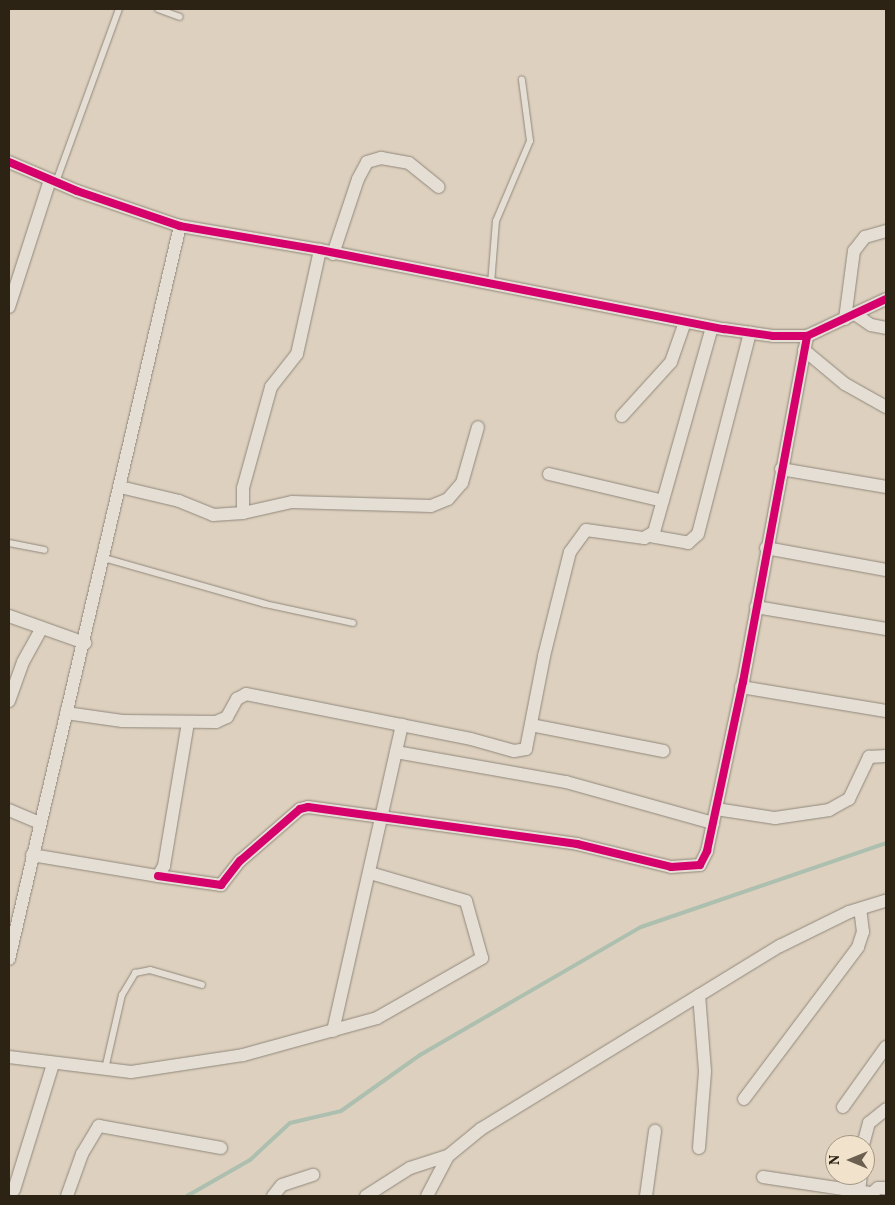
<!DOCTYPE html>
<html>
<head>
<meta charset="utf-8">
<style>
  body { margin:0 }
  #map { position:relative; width:895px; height:1205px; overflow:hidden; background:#ddd0be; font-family:Vollkorn,serif }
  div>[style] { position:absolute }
  .stream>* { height:4px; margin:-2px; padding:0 2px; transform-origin:2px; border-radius:2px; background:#adbfaf }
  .roads { filter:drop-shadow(0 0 1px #91887c) drop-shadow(0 0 1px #91887c) }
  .service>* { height:6px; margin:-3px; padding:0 3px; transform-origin:3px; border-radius:3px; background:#e4ded4 }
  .minor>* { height:12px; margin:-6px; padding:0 6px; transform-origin:6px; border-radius:6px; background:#e4ded4 }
  .cycleway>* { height:8px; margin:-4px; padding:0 4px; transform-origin:4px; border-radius:4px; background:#d6006c }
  span { translate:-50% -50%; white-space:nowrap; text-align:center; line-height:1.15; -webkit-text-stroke:4px #f1e2cc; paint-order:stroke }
  .frame { position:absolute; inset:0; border:10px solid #2d2315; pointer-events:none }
  .north { position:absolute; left:825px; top:1135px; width:50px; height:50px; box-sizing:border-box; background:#f1e2cc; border:1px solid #a39683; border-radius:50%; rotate:270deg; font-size:14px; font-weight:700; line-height:20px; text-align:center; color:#2d2315 }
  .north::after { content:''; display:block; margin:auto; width:18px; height:22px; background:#6b6050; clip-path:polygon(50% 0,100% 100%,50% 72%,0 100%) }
</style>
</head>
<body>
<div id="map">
  <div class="stream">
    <i style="left:187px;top:1196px;width:73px;rotate:-29.7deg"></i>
    <i style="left:250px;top:1160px;width:54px;rotate:-42.8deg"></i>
    <i style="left:290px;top:1123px;width:52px;rotate:-13.2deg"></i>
    <i style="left:341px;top:1111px;width:97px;rotate:-35.3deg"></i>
    <i style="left:420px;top:1055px;width:255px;rotate:-30.1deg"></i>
    <i style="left:641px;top:927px;width:259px;rotate:-18.9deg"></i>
  </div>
  <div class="roads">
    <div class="service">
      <i style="left:158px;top:9px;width:23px;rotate:20deg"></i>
      <i style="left:56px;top:182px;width:184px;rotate:-70deg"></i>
      <i style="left:491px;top:284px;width:63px;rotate:-85.5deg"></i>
      <i style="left:496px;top:221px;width:87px;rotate:-67deg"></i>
      <i style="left:530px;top:141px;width:62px;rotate:-97.5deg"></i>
      <i style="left:9px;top:543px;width:36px;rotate:11deg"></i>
      <i style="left:104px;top:558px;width:167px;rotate:15.9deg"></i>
      <i style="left:265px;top:604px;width:90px;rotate:12.2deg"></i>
      <i style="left:105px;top:1069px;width:76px;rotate:-77.1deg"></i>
      <i style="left:122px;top:995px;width:26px;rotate:-59deg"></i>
      <i style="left:135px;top:973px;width:15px;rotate:-11deg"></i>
      <i style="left:150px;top:970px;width:54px;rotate:16.1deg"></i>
    </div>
    <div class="minor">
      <i style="left:9px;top:162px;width:74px;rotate:23.1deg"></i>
      <i style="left:77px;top:191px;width:109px;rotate:18.8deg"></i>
      <i style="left:180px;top:226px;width:142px;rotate:9.7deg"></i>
      <i style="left:320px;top:250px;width:412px;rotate:11.1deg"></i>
      <i style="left:724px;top:329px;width:49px;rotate:8.1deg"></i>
      <i style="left:773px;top:336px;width:34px"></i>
      <i style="left:807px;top:336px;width:87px;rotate:-25.1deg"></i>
      <i style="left:333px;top:254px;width:79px;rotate:-71.6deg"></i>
      <i style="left:358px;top:179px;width:19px;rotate:-62deg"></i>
      <i style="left:367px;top:162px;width:15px;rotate:-16deg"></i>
      <i style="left:381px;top:158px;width:28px;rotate:10deg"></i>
      <i style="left:409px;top:163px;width:38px;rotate:39deg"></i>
      <i style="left:9px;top:307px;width:133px;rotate:-72.1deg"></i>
      <i style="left:855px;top:314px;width:19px;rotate:35deg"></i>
      <i style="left:871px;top:325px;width:15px;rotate:11deg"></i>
      <i style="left:845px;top:319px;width:69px;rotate:-82.5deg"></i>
      <i style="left:854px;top:251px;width:18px;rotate:-52deg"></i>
      <i style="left:865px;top:237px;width:22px;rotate:-16deg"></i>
      <i style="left:804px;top:350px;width:53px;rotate:39.7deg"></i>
      <i style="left:845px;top:384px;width:47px;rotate:29.3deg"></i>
      <i style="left:622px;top:416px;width:73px;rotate:-47.8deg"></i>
      <i style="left:671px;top:362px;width:42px;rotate:-70.7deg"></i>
      <i style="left:781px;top:469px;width:107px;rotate:9.7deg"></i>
      <i style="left:549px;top:474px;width:117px;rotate:13.3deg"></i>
      <i style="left:120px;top:487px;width:61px;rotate:13.3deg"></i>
      <i style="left:179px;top:501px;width:37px;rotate:22deg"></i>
      <i style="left:213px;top:515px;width:30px;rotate:-4deg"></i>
      <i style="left:243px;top:513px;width:50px;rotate:-12.7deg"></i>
      <i style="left:292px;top:502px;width:139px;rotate:1.6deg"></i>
      <i style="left:431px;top:506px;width:18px;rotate:-22deg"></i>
      <i style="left:448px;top:499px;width:21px;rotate:-49deg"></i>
      <i style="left:462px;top:483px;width:58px;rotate:-74.1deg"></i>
      <i style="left:243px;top:513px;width:25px;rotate:-90deg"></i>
      <i style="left:243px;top:488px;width:105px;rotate:-74.5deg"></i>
      <i style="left:271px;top:387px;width:42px;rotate:-51.8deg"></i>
      <i style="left:297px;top:354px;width:107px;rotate:-77.5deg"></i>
      <i style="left:650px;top:536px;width:39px;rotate:10deg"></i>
      <i style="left:688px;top:543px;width:13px;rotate:-42deg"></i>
      <i style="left:698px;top:534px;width:208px;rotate:-75.5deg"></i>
      <i style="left:766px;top:548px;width:122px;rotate:10.4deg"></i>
      <i style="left:756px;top:607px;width:132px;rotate:9.6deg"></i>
      <i style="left:9px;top:616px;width:81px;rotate:19.6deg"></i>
      <i style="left:741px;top:687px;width:147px;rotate:9.4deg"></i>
      <i style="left:9px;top:701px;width:41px;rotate:-70.3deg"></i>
      <i style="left:23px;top:662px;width:39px;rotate:-61deg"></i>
      <i style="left:66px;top:713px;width:57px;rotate:8.1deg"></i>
      <i style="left:122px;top:721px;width:94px;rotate:0.6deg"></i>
      <i style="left:216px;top:722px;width:12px;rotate:-24deg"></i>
      <i style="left:227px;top:717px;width:21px;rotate:-61deg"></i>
      <i style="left:237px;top:699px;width:10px;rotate:-29deg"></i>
      <i style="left:246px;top:694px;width:229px;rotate:11.3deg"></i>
      <i style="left:471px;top:739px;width:45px;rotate:15.6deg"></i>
      <i style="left:514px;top:751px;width:12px;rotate:-9deg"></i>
      <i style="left:526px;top:749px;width:95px;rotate:-79deg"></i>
      <i style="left:544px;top:656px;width:107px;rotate:-76deg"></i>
      <i style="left:570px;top:552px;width:27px;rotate:-54deg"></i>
      <i style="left:586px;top:530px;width:59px;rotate:7.9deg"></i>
      <i style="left:644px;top:538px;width:12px;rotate:-31deg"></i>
      <i style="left:654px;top:532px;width:213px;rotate:-74.2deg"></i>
      <i style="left:531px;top:725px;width:135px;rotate:11.1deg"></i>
      <i style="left:396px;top:752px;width:173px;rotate:10deg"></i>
      <i style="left:566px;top:782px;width:153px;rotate:15.6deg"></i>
      <i style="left:716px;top:809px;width:60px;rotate:8.7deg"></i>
      <i style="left:775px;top:818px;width:55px;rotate:-8.4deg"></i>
      <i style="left:829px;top:810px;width:23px;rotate:-29deg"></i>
      <i style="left:849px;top:799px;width:47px;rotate:-64.5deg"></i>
      <i style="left:869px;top:757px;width:17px;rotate:-3deg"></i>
      <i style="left:9px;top:810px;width:34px;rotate:23deg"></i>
      <i style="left:32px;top:855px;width:128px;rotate:9.5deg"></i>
      <i style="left:158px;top:876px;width:12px;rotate:-59deg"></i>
      <i style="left:164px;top:866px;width:146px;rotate:-80.5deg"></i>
      <i style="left:158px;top:876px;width:64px;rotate:8.1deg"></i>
      <i style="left:221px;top:885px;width:31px;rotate:-52deg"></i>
      <i style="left:240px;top:861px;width:79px;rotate:-40.9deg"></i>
      <i style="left:300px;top:809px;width:8px;rotate:-14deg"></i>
      <i style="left:308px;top:807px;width:272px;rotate:7.8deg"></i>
      <i style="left:577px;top:844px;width:97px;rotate:13.7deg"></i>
      <i style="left:671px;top:867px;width:29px;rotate:-4deg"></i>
      <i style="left:700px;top:865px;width:16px;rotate:-63deg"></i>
      <i style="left:707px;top:851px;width:173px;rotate:-78deg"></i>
      <i style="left:743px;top:682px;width:352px;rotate:-79.5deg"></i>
      <i style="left:9px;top:959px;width:753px;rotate:-76.87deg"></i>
      <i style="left:333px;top:1031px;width:314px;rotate:-77.3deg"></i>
      <i style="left:9px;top:1057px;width:123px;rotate:7deg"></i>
      <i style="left:131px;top:1072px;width:113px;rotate:-8.6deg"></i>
      <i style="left:243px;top:1055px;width:139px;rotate:-15.4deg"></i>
      <i style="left:377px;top:1018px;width:121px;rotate:-29.7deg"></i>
      <i style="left:482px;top:958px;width:59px;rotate:-105.7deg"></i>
      <i style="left:466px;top:901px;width:100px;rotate:-163.7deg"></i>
      <i style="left:744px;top:1099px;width:190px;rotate:-53.1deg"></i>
      <i style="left:858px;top:947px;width:16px;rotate:-72deg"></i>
      <i style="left:863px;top:932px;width:23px;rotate:-97deg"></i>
      <i style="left:843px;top:1107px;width:74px;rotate:-54.4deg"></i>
      <i style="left:863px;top:1145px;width:23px;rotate:-75deg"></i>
      <i style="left:869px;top:1123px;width:22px;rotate:-39deg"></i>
      <i style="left:699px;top:1148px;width:77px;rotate:-85.5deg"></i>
      <i style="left:705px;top:1071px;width:76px;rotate:-94.5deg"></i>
      <i style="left:763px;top:1177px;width:108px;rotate:8.5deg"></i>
      <i style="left:14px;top:1190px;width:132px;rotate:-72.8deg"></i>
      <i style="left:859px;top:1191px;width:16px;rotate:-83deg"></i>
      <i style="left:67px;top:1196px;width:45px;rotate:-70.3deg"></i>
      <i style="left:82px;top:1154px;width:33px;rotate:-59deg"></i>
      <i style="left:99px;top:1126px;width:124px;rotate:10.2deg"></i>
      <i style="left:273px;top:1196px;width:14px;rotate:-51deg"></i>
      <i style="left:282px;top:1185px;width:33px;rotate:-18deg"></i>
      <i style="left:366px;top:1196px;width:52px;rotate:-32.5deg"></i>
      <i style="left:410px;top:1168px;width:40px;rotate:-18deg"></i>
      <i style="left:427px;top:1196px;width:45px;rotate:-62.3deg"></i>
      <i style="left:448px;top:1156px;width:43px;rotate:-39.3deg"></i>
      <i style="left:481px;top:1129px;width:351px;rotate:-31.5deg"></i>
      <i style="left:780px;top:946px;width:77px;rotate:-26.2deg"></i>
      <i style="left:849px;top:912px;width:39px;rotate:-17deg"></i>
      <i style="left:646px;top:1196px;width:66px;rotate:-82.1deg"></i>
      <i style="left:869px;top:1196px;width:12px;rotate:-42deg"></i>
      <i style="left:878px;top:1188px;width:8px"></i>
    </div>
  </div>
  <div class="cycleway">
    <i style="left:9px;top:162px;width:74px;rotate:23.1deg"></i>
    <i style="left:77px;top:191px;width:109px;rotate:18.8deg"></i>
    <i style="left:180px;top:226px;width:142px;rotate:9.7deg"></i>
    <i style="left:320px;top:250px;width:412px;rotate:11.1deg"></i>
    <i style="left:724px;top:329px;width:49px;rotate:8.1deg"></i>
    <i style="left:773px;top:336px;width:34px"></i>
    <i style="left:807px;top:336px;width:87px;rotate:-25.1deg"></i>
    <i style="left:158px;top:876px;width:64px;rotate:8.1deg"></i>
    <i style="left:221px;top:885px;width:31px;rotate:-52deg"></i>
    <i style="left:240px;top:861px;width:79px;rotate:-40.9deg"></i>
    <i style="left:300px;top:809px;width:8px;rotate:-14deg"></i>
    <i style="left:308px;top:807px;width:272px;rotate:7.8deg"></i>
    <i style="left:577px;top:844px;width:97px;rotate:13.7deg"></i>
    <i style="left:671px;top:867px;width:29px;rotate:-4deg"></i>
    <i style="left:700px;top:865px;width:16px;rotate:-63deg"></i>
    <i style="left:707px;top:851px;width:173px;rotate:-78deg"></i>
    <i style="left:743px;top:682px;width:352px;rotate:-79.5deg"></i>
  </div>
  <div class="frame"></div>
  <div class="north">N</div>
</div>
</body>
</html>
